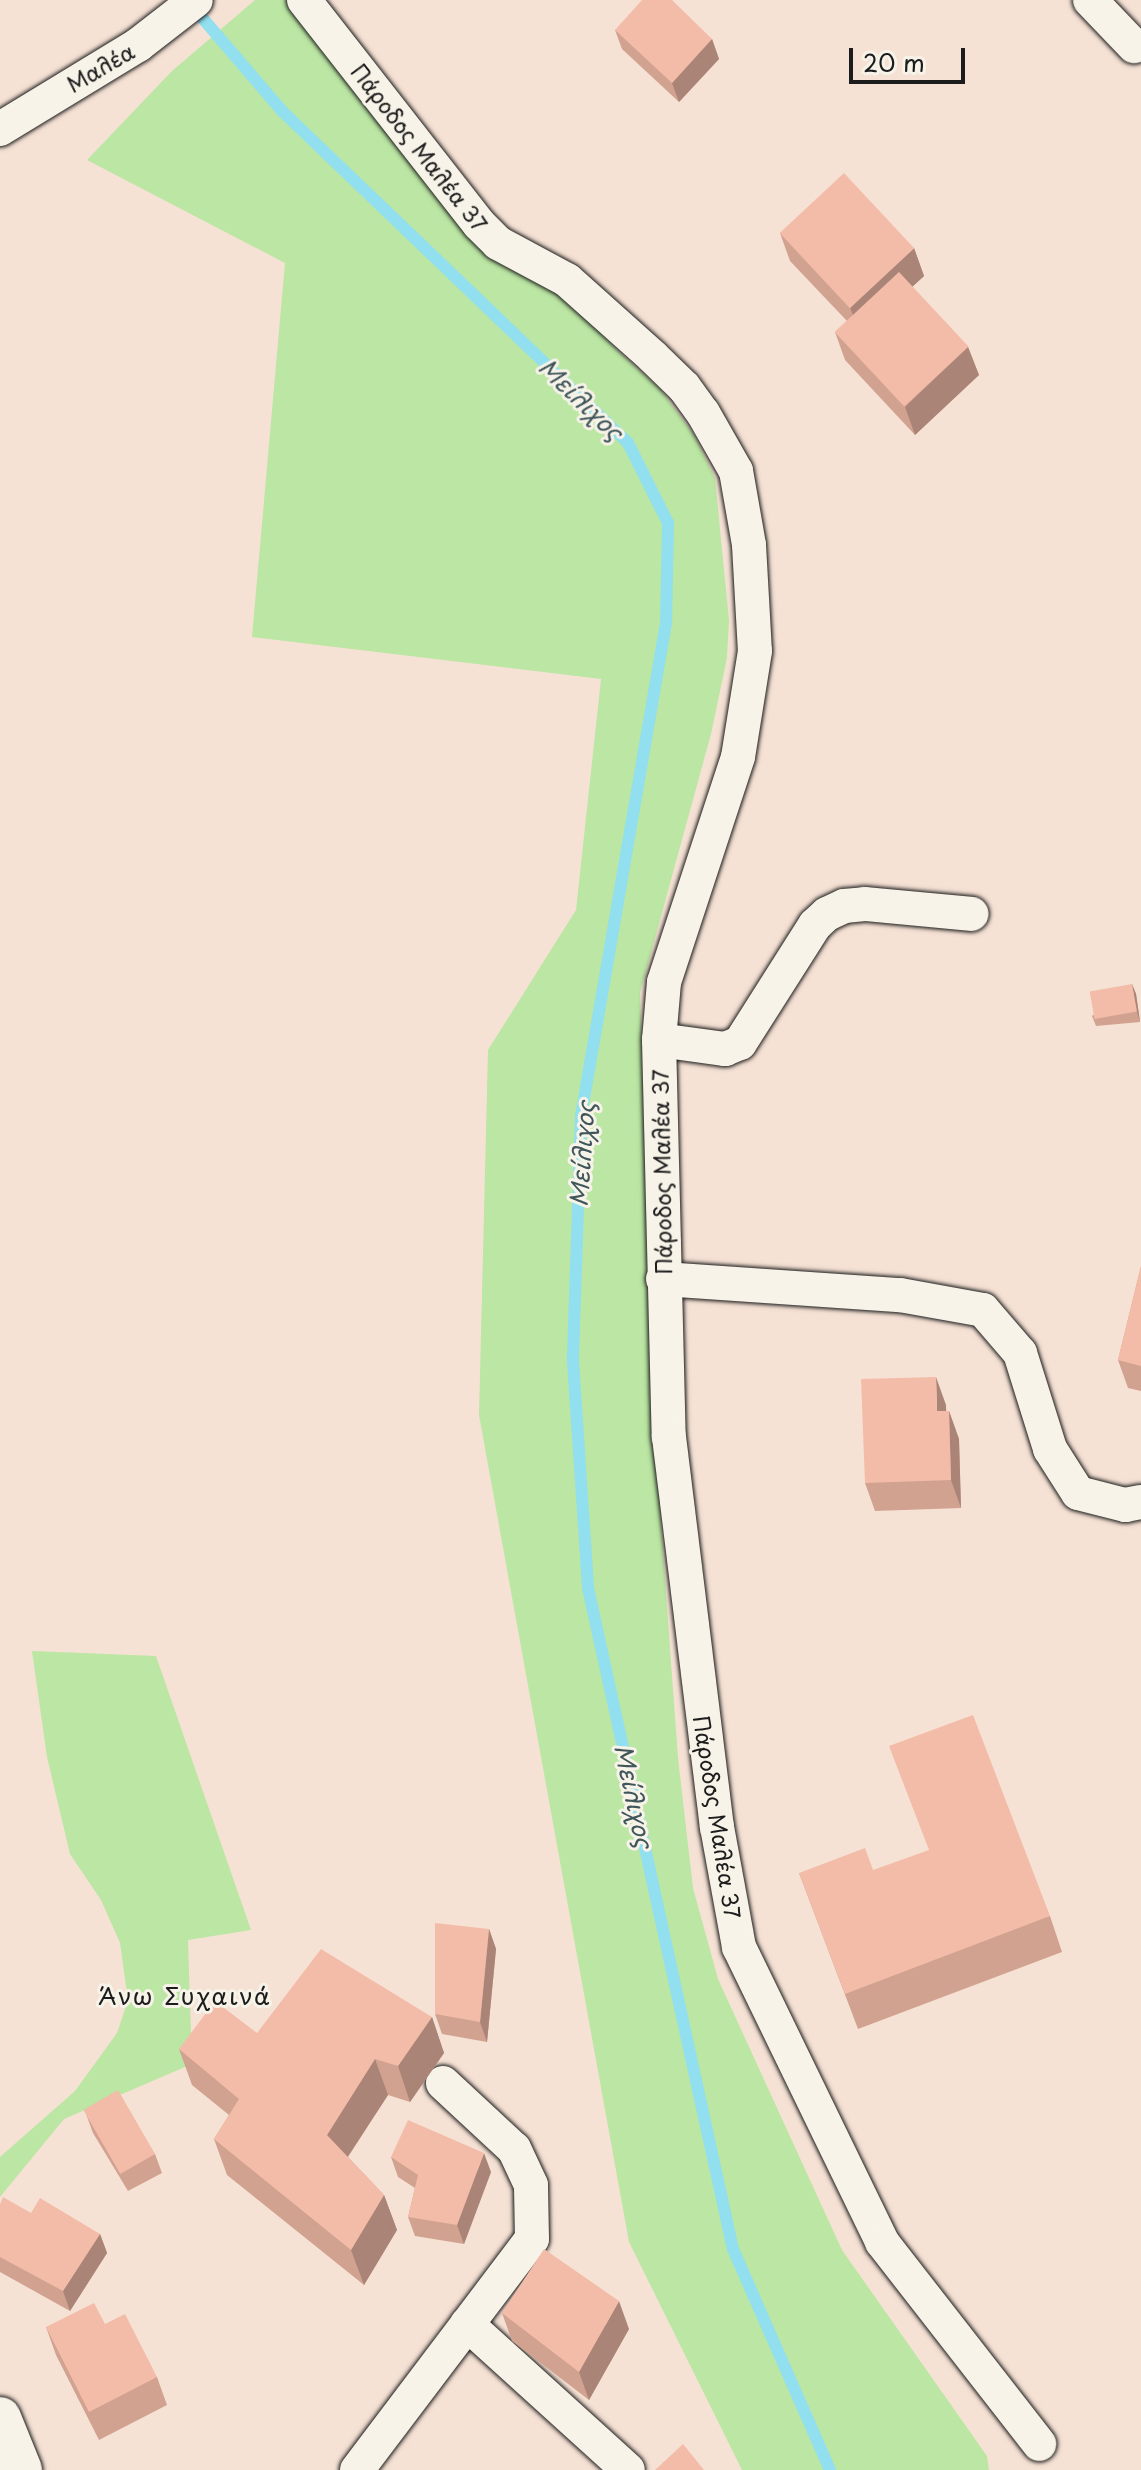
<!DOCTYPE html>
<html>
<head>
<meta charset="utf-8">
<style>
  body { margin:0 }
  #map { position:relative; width:1141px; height:2470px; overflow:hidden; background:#f6e2d5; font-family:"Playpen Sans",sans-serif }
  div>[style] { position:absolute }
  .green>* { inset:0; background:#bbe6a3 }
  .stream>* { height:12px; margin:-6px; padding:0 6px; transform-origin:6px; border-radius:6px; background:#91dfef }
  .roads { filter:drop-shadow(0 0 2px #1c1c1c) drop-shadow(0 0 2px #1c1c1c) }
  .minor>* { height:34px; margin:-17px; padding:0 17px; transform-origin:17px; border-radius:17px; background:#f7f3e8 }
  .tertiary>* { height:42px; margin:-21px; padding:0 21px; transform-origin:21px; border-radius:21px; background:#f7f3e8 }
  .wall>* { inset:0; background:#d1a290 }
  .shaded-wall>* { inset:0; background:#aa8476 }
  .building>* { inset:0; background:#f3bca8; transform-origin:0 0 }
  span { translate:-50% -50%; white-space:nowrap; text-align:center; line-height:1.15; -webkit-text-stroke:6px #f7f3e8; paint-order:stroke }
  .street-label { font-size:22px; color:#1c1c1c }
  .water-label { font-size:24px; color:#3f565b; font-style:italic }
  .neighbourhood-label { font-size:24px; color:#1c1c1c; letter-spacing:2px }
  .scale { position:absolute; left:849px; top:48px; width:116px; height:36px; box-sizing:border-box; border:4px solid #1c1c1c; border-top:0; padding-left:10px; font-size:24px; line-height:28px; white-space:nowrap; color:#1c1c1c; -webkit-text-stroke:6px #f7f3e8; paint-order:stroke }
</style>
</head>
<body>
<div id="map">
  <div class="green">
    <i style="clip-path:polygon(255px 0,288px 0,547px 284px,581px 311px,617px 350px,661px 390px,694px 435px,715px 478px,729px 620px,727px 658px,711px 734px,640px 993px,661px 1525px,678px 1758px,693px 1888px,718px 1979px,842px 2250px,987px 2456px,989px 2470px,742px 2470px,629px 2242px,479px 1415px,488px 1050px,576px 910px,601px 679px,252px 637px,285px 263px,87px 160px,172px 71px)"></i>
    <i style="clip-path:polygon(32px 1651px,156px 1656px,251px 1930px,188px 1940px,192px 2064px,64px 2119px,0 2197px,0 2157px,75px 2091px,117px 2033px,128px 2000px,120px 1943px,101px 1900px,70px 1854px,47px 1757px)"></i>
  </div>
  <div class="stream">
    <i style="left:193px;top:7px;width:137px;rotate:49.4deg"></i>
    <i style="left:282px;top:111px;width:480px;rotate:43.8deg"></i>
    <i style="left:628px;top:443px;width:89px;rotate:63.4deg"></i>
    <i style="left:668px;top:523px;width:100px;rotate:91.1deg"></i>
    <i style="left:666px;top:623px;width:500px;rotate:99.78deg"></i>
    <i style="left:581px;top:1116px;width:245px;rotate:91.9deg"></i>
    <i style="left:573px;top:1361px;width:227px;rotate:86.2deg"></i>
    <i style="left:588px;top:1588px;width:677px;rotate:77.63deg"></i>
    <i style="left:733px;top:2249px;width:241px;rotate:66.3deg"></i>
  </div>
  <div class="roads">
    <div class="minor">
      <i style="left:304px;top:0;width:284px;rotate:52deg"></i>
      <i style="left:479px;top:224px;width:27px;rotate:45deg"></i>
      <i style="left:498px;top:243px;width:78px;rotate:28.2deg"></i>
      <i style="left:567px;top:280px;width:115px;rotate:41.8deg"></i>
      <i style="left:653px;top:357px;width:43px;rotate:44.1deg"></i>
      <i style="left:684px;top:387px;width:32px;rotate:54deg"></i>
      <i style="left:703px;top:413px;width:67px;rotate:60.4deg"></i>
      <i style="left:736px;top:471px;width:75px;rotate:80deg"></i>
      <i style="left:749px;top:545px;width:106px;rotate:86.8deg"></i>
      <i style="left:755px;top:651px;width:107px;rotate:99.1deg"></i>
      <i style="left:738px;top:757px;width:237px;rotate:108.2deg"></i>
      <i style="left:664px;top:982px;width:58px;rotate:94.9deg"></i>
      <i style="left:659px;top:1040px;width:397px;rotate:88.6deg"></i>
      <i style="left:669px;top:1437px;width:393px;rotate:83deg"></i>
      <i style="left:717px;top:1827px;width:122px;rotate:79.6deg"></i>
      <i style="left:739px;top:1947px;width:328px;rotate:64.1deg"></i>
      <i style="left:882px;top:2242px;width:256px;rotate:52.1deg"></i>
      <i style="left:1090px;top:0;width:64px;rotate:46.3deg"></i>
      <i style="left:0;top:129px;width:162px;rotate:-31.3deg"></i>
      <i style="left:138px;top:45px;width:73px;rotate:-37.8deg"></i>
      <i style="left:659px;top:1040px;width:67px;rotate:7.8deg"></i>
      <i style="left:725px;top:1049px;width:16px;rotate:-22deg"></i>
      <i style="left:740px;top:1043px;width:140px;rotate:-57.6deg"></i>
      <i style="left:815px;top:925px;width:16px;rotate:-43deg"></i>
      <i style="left:827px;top:914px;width:19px;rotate:-25deg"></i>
      <i style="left:844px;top:906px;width:21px;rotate:-5deg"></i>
      <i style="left:865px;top:904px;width:107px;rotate:5.3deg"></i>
      <i style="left:663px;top:1279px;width:238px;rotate:3.9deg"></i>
      <i style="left:900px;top:1295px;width:84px;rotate:10.2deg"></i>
      <i style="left:983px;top:1310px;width:57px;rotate:49.3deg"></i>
      <i style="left:1020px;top:1353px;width:101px;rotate:72.6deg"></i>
      <i style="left:1050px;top:1449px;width:52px;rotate:57.5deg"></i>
      <i style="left:1078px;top:1493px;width:49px;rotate:14.3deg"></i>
      <i style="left:1125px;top:1505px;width:16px;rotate:-11deg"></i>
      <i style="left:467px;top:2324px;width:217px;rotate:42.2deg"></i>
      <i style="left:357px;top:2470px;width:290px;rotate:-52.9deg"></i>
      <i style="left:532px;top:2239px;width:54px;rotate:-91.1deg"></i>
      <i style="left:531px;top:2185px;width:40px;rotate:-115deg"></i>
      <i style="left:514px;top:2149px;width:97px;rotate:-137.1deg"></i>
    </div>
    <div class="tertiary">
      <i style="left:0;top:2418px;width:56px;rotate:68deg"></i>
    </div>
  </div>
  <div class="wall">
    <i style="clip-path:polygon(615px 30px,712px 39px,719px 59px,679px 102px,622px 49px)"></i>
    <i style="clip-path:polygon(780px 233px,914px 248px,924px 276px,912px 287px,968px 347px,979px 375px,915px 435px,845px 360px,835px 332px,847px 321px,790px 261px)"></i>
    <i style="clip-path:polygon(1132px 984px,1136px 994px,1140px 1022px,1096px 1026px,1092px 1016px)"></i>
    <i style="clip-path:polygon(1141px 1266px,1141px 1391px,1128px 1388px,1118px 1360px)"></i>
    <i style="clip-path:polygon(946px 1405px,946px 1411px,949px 1411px,959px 1439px,961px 1508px,875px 1511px,865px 1483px)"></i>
    <i style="clip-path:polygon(873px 1870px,1050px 1916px,1062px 1952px,858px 2029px,799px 1873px)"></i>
    <i style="clip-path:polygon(489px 1929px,496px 1949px,487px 2042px,442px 2034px,435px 2014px)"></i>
    <i style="clip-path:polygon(432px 2017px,444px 2053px,410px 2102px,388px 2095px,348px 2157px,384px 2195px,397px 2230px,364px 2285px,227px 2175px,214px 2139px,229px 2115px,192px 2085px,179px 2049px,257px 2033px)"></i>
    <i style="clip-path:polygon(86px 2114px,155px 2154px,162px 2173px,128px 2191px,93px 2133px)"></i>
    <i style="clip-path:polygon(391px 2157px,491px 2172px,464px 2244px,415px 2236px,408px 2217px,415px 2188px,398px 2177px)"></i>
    <i style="clip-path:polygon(0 2204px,100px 2234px,107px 2253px,70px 2311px,0 2272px)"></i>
    <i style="clip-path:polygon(502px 2313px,629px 2329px,589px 2400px,512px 2341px)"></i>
    <i style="clip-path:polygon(105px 2324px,157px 2377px,167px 2405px,99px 2440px,56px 2355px,46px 2327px)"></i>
  </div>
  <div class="shaded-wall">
    <i style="clip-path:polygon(712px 39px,719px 59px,679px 102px,672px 83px)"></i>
    <i style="clip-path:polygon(914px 248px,924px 276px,860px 335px,850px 307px)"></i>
    <i style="clip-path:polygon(968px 347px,979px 375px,915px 435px,905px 407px)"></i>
    <i style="clip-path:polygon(1132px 984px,1136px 994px,1140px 1022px,1137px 1012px)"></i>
    <i style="clip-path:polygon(936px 1377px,946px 1405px,947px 1439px,937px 1411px)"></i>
    <i style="clip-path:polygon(949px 1411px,959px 1439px,961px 1508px,951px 1480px)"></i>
    <i style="clip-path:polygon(489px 1929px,496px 1949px,487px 2042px,480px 2022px)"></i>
    <i style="clip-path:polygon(432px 2017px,444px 2053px,410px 2102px,398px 2066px)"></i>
    <i style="clip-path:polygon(375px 2059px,388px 2095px,339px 2170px,327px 2135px)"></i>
    <i style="clip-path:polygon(484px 2153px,491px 2172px,464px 2244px,457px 2225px)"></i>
    <i style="clip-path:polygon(384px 2195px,397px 2230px,364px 2285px,351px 2250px)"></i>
    <i style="clip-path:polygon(100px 2234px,107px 2253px,70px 2311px,63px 2291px)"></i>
    <i style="clip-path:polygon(619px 2301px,629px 2329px,589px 2400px,579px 2372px)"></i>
  </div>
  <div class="building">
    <i style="clip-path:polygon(642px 0,672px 0,712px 39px,672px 83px,615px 30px)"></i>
    <i style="left:844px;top:173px;width:103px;height:88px;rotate:47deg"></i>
    <i style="left:899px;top:272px;width:102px;height:88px;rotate:47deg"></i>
    <i style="left:1132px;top:984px;width:28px;height:43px;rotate:80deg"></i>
    <i style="clip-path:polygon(1141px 1266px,1141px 1366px,1118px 1360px)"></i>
    <i style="clip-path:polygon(936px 1377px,937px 1411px,949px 1411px,951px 1480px,865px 1483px,861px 1379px)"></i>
    <i style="clip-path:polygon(973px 1715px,1050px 1916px,845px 1994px,799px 1873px,865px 1848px,873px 1870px,929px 1850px,889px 1746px)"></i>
    <i style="clip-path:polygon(435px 1923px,489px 1929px,480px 2022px,435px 2014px)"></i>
    <i style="clip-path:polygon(321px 1949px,432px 2017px,398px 2066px,375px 2059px,327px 2135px,384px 2195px,351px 2250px,214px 2139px,239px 2099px,179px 2049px,215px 2001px,257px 2033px)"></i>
    <i style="left:118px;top:2090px;width:74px;height:40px;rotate:60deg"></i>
    <i style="clip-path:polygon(408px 2120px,484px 2153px,457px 2225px,408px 2217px,418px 2175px,391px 2157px)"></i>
    <i style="clip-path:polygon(3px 2197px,31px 2213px,40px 2198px,100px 2234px,63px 2291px,0 2257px,0 2204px)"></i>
    <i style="clip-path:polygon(544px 2249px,619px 2301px,579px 2372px,502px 2313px)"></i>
    <i style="clip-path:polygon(94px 2303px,105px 2324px,125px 2314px,157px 2377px,89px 2412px,46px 2327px)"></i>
    <i style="clip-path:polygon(683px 2444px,704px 2470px,655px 2470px)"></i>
  </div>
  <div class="street-label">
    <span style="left:100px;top:67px;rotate:-30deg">Μαλέα</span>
    <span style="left:420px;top:147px;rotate:52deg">Πάροδος Μαλέα 37</span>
    <span style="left:661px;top:1172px;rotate:-91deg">Πάροδος Μαλέα 37</span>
    <span style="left:718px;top:1817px;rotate:81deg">Πάροδος Μαλέα 37</span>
  </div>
  <div class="water-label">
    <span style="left:581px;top:399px;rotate:44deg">Μείλιχος</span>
    <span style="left:582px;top:1154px;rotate:-86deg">Μείλιχος</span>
    <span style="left:634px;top:1796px;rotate:78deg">Μείλιχος</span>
  </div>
  <div class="neighbourhood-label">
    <span style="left:185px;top:1996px">Άνω Συχαινά</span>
  </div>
  <div class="scale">20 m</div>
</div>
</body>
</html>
